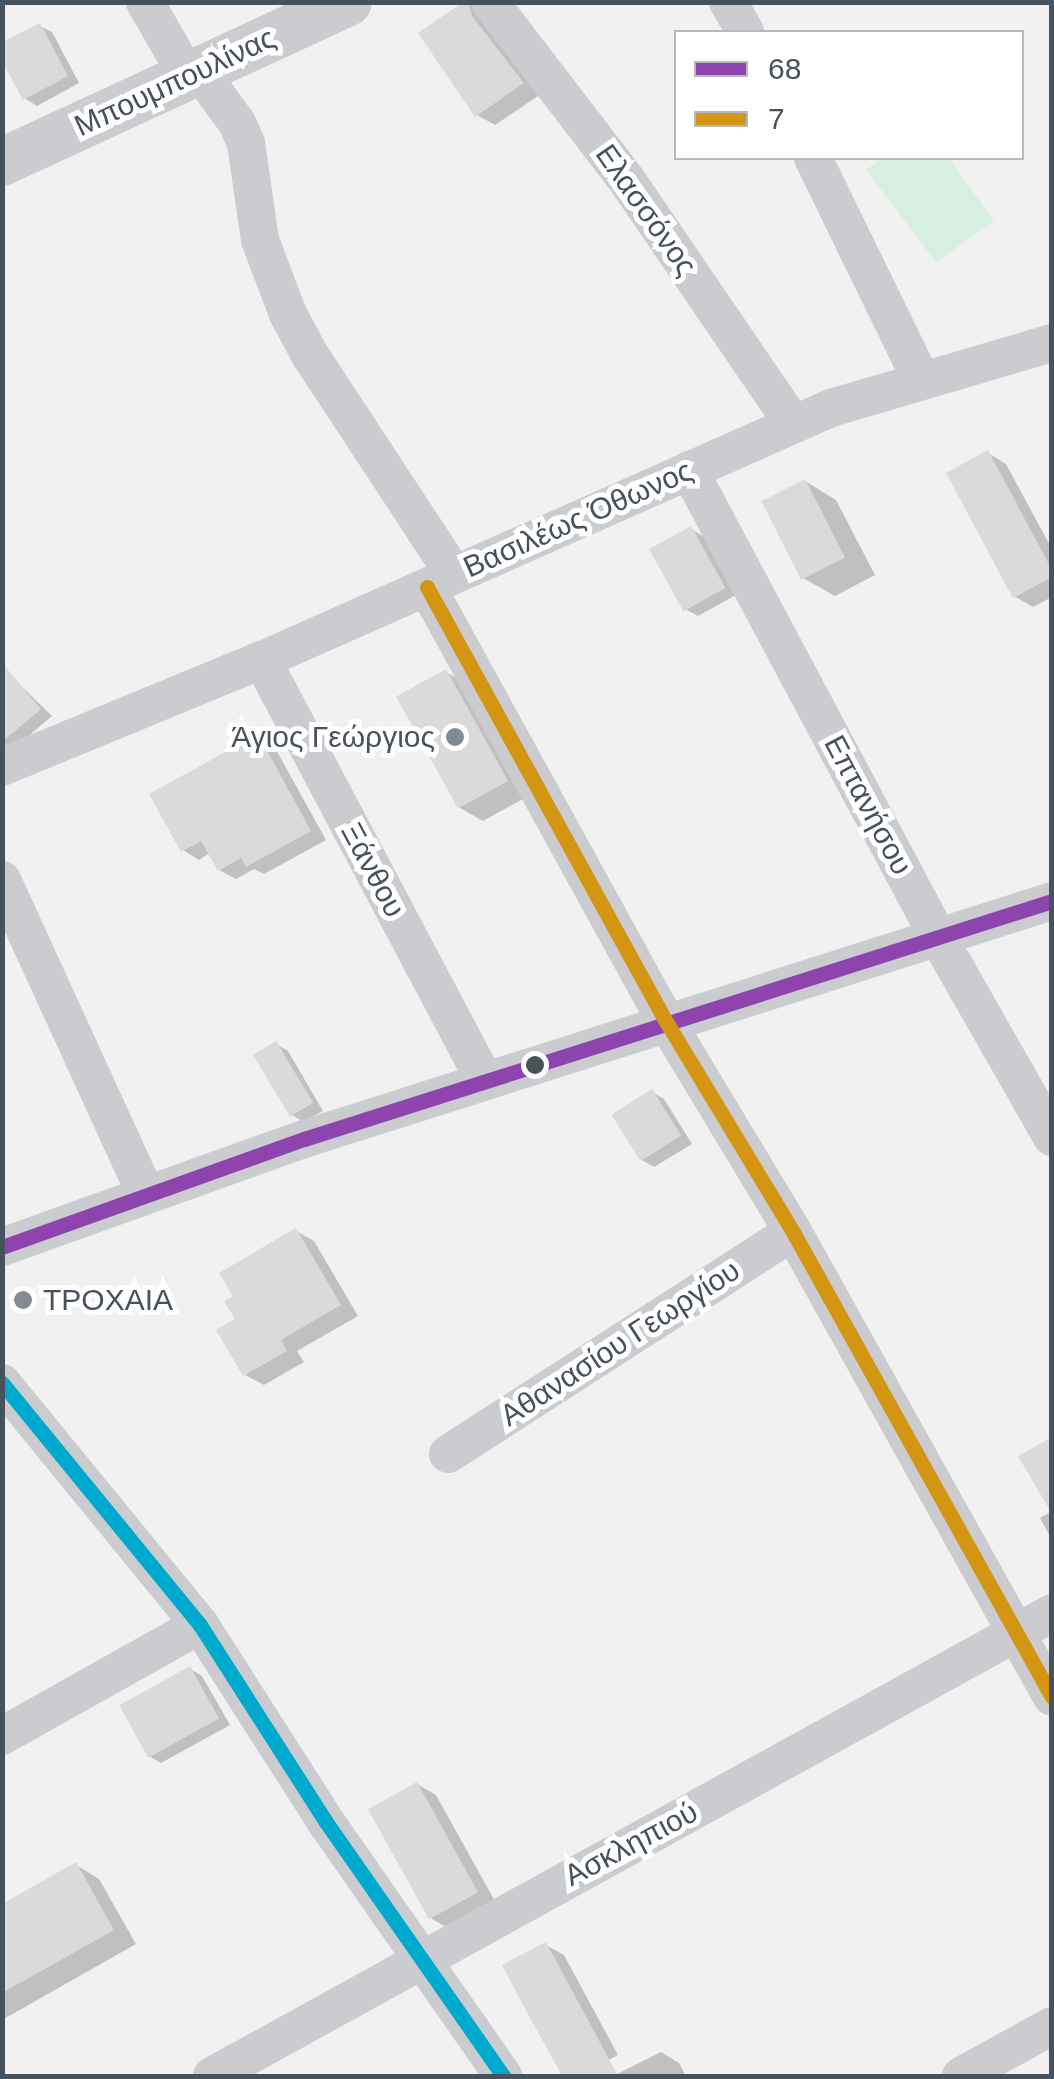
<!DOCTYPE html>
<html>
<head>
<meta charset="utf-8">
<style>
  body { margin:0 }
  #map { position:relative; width:1054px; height:2079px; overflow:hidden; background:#f1f1f1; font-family:Arial,sans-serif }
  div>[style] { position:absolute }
  .green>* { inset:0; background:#d6efe1 }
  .shadow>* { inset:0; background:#0003 }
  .building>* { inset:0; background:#dadadb; transform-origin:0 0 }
  .minor>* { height:38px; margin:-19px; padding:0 19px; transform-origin:19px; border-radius:19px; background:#cacccf }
  .tertiary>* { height:48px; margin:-24px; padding:0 24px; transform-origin:24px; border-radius:24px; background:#cacccf }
  .bus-1>* { height:15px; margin:-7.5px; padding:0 7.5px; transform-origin:7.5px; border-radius:7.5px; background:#8e44ad }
  .bus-2>* { height:15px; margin:-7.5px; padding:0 7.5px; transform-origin:7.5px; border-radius:7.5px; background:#d49513 }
  .bus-3>* { height:15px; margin:-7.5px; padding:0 7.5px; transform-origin:7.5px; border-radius:7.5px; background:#00a9ce }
  .dots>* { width:28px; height:28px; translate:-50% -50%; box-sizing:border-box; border:5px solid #fff; border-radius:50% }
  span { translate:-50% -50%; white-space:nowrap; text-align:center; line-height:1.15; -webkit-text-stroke:10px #fff; paint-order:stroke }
  .street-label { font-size:30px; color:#48525d }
  .poi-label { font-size:30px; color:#48525d }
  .right { translate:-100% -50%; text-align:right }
  .left { translate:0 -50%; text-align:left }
  .frame { position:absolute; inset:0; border:5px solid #48525d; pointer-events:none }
  .legend { position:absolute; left:674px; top:30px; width:350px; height:130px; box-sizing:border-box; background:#fff; border:2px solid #b6babe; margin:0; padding:12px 18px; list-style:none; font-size:30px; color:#48525d }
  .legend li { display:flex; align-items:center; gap:20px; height:50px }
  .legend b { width:50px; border:2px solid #b6babe }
</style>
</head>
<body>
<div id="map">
  <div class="green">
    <i style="clip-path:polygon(883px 158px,949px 158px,994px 221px,936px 262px,866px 170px)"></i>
  </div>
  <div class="shadow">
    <i style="clip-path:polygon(468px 2px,486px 13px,541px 94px,495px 125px,477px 115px)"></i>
    <i style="clip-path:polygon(40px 26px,52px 32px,79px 83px,37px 106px,24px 98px)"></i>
    <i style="clip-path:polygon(988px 453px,1006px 464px,1052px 549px,1052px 597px,1033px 607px,1014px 596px)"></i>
    <i style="clip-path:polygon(805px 481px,836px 500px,875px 575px,835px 596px,803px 578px)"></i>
    <i style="clip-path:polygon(691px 529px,703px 536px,736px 595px,698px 616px,685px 609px)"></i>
    <i style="clip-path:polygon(446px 672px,470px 686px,530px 795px,483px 821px,460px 808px)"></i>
    <i style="clip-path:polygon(12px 677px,52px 716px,13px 749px,2px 742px,2px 686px)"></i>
    <i style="clip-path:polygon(258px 737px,274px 746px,326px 840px,264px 874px,254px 869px,236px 879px,219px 870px,210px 853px,199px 860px,183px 850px)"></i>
    <i style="clip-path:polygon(276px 1044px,288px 1051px,323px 1111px,304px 1122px,292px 1115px)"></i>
    <i style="clip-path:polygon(652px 1092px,664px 1099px,692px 1144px,654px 1167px,642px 1160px)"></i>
    <i style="clip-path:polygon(296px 1231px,314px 1241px,358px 1316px,297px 1351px,304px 1362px,264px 1385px,245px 1375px,238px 1320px)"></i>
    <i style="clip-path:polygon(1052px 1511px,1052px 1540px,1040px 1518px)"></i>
    <i style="clip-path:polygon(190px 1669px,202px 1676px,230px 1725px,161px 1763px,149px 1756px)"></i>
    <i style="clip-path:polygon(417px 1784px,436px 1795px,496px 1903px,450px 1929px,432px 1919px)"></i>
    <i style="clip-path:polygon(76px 1865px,99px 1879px,136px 1944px,2px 2020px,2px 1907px)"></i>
    <i style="clip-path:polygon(546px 1945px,564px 1955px,618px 2055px,578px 2076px,560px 2066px)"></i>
    <i style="clip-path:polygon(661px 2052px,679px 2063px,686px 2076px,613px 2076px)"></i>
  </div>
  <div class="building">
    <i style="clip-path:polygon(463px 2px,468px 2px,472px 16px,524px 83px,475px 117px,418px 33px)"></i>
    <i style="clip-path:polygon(40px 23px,68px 76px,23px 100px,2px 61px,2px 42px)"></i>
    <i style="clip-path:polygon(988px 450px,1052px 570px,1052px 577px,1013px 598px,946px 473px)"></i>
    <i style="left:805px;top:479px;width:88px;height:49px;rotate:63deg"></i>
    <i style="left:691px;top:526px;width:71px;height:48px;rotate:61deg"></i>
    <i style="clip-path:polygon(2px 663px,41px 709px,2px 742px)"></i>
    <i style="left:446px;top:669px;width:128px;height:57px;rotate:61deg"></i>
    <i style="clip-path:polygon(258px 734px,311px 831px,246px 867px,241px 858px,218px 871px,201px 841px,181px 852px,149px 794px)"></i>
    <i style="left:276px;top:1041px;width:72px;height:27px;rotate:59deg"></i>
    <i style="left:652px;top:1089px;width:55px;height:48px;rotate:58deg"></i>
    <i style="clip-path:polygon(296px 1228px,341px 1305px,281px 1340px,287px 1351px,243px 1376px,216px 1330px,235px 1319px,224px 1301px,233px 1296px,219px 1273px)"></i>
    <i style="clip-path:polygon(1052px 1437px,1052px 1514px,1018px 1456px)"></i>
    <i style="left:190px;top:1666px;width:60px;height:81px;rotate:61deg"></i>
    <i style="left:417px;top:1782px;width:126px;height:56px;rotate:61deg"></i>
    <i style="clip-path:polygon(76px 1862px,114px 1930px,2px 1993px,2px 1904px)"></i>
    <i style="clip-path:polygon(546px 1942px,618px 2076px,562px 2076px,515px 1990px,502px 1965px)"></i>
  </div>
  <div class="minor">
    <i style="left:145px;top:2px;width:86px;rotate:60.2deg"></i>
    <i style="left:490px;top:2px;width:223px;rotate:52.5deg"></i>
    <i style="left:626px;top:179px;width:297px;rotate:55.7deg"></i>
    <i style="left:728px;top:2px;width:34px;rotate:60deg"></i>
    <i style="left:199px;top:71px;width:64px;rotate:53.8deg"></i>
    <i style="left:237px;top:123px;width:22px;rotate:66deg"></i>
    <i style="left:246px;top:143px;width:98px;rotate:81.8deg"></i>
    <i style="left:260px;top:240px;width:79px;rotate:69.3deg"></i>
    <i style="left:288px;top:314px;width:47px;rotate:61.8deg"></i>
    <i style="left:310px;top:355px;width:262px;rotate:56.7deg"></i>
    <i style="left:813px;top:158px;width:246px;rotate:64deg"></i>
    <i style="left:689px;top:470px;width:531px;rotate:61.94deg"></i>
    <i style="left:939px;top:939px;width:228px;rotate:60.3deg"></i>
    <i style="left:427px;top:587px;width:498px;rotate:61.2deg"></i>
    <i style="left:667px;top:1023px;width:244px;rotate:58.9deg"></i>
    <i style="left:793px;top:1232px;width:532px;rotate:60.88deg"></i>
    <i style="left:262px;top:660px;width:475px;rotate:62.1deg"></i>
    <i style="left:2px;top:767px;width:281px;rotate:-22.4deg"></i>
    <i style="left:262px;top:660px;width:622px;rotate:-23.89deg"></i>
    <i style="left:831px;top:408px;width:230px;rotate:-16.4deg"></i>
    <i style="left:2px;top:880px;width:345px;rotate:65.4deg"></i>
    <i style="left:2px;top:1247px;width:321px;rotate:-19.7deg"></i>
    <i style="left:304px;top:1139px;width:785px;rotate:-17.65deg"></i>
    <i style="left:2px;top:1383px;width:313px;rotate:50.7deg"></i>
    <i style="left:200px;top:1625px;width:234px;rotate:57.4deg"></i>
    <i style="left:326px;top:1822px;width:310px;rotate:55.1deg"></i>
    <i style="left:448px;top:1454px;width:410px;rotate:-32.8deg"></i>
    <i style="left:2px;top:1736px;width:227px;rotate:-29.3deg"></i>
    <i style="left:212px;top:2076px;width:959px;rotate:-28.86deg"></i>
    <i style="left:961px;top:2076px;width:104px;rotate:-28.8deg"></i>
  </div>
  <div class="tertiary">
    <i style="left:2px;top:162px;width:381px;rotate:-24.8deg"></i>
  </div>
  <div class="bus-1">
    <i style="left:2px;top:1247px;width:321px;rotate:-19.7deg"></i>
    <i style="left:304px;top:1139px;width:785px;rotate:-17.65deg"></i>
  </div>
  <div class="bus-2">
    <i style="left:427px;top:587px;width:498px;rotate:61.2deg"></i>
    <i style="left:667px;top:1023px;width:244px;rotate:58.9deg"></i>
    <i style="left:793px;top:1232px;width:532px;rotate:60.88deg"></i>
  </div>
  <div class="bus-3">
    <i style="left:2px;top:1383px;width:313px;rotate:50.7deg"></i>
    <i style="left:200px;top:1625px;width:234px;rotate:57.4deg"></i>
    <i style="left:326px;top:1822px;width:310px;rotate:55.1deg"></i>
  </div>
  <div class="dots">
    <i style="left:455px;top:737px;background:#838a91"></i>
    <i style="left:535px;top:1065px;background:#48525d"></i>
    <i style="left:23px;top:1300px;background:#838a91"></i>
  </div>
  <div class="street-label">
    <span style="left:175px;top:82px;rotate:-25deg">Μπουμπουλίνας</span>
    <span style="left:646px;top:210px;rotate:55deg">Ελασσόνος</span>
    <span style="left:578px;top:519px;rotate:-24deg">Βασιλέως Όθωνος</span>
    <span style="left:868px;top:805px;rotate:62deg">Επτανήσου</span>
    <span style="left:373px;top:870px;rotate:62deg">Ξάνθου</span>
    <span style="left:620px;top:1343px;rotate:-33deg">Αθανασίου Γεωργίου</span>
    <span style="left:631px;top:1844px;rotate:-28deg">Ασκληπιού</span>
  </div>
  <div class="poi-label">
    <span class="right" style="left:435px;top:737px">Άγιος Γεώργιος</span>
    <span class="left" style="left:43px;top:1300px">ΤΡΟΧΑΙΑ</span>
  </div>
  <div class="frame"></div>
  <ul class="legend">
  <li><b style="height:12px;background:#8e44ad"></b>68</li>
  <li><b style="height:12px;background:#d49513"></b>7</li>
  </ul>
</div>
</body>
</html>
